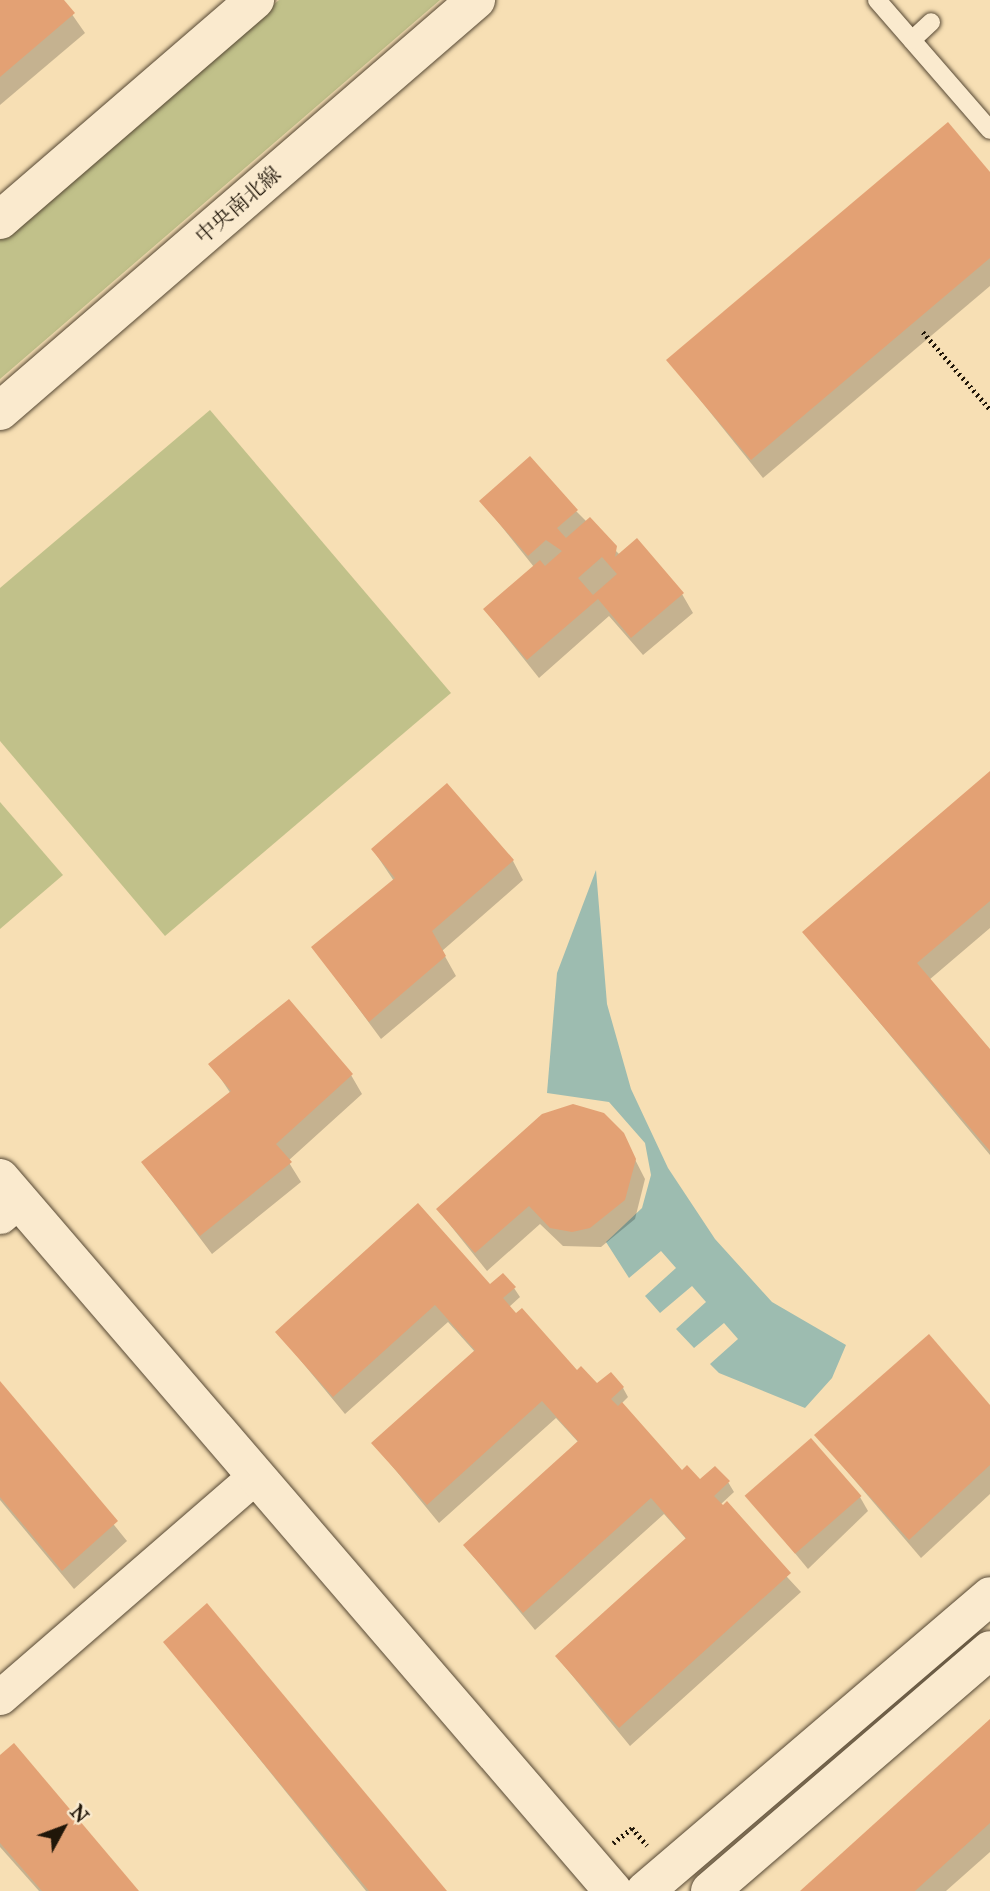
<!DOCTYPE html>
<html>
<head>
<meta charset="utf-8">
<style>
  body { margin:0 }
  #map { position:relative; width:990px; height:1891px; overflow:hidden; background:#f7dfb4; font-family:"IM FELL Great Primer","Noto Serif JP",serif }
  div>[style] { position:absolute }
  .green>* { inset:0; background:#c1c18a }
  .water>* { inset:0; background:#9dbcb0 }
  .shadow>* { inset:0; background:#0003 }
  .building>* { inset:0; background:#e3a174; transform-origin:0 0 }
  .path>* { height:4.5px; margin-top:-2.25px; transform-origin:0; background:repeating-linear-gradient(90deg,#201609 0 2px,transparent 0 5.5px) }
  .roads { filter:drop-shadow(0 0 2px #564834) drop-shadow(0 0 2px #564834) }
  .lane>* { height:18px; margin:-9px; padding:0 9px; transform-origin:9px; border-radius:9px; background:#faeace }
  .street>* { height:35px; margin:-17.5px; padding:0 17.5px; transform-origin:17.5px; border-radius:17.5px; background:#faeace }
  .secondary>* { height:38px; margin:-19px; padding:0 19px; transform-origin:19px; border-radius:19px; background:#faeace }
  span { translate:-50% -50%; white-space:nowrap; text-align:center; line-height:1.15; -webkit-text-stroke:6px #faeace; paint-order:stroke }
  .street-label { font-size:21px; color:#201609 }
  .north { position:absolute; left:28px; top:1793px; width:70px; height:70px; -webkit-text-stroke:5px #faeace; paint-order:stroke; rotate:49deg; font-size:19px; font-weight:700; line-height:28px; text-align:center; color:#201609 }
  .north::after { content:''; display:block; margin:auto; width:24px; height:32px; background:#201609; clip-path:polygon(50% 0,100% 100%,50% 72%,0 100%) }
</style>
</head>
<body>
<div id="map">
  <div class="green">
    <i style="clip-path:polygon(279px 0,440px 0,0 379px,0 240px)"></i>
    <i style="clip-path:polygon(210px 410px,451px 693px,165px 936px,0 741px,0 588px)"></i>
    <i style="clip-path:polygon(0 802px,63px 875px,0 929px)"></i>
  </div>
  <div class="water">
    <i style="clip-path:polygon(596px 870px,607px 1004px,631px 1089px,668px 1168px,715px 1239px,772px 1302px,846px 1345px,832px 1378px,805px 1408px,719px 1373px,710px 1364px,738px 1339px,724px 1323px,694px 1348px,676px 1329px,706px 1302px,692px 1286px,660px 1313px,645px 1296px,676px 1268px,661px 1251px,629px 1278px,606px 1242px,642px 1208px,651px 1175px,645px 1143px,609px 1102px,547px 1093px,557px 973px)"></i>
  </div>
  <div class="shadow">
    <i style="clip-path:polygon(0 0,62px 0,85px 33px,0 105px)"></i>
    <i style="clip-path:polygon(990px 175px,990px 286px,763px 478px,668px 360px)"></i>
    <i style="clip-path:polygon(481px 501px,576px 511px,620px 555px,682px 594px,693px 613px,643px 655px,609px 616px,539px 678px,485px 610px,534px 567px)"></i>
    <i style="clip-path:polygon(990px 774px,990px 928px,929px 980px,990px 1051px,990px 1155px,805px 933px)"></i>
    <i style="clip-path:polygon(373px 850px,513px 861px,523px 880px,442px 951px,456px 976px,381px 1039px,313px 947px,394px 881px)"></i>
    <i style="clip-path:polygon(211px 1064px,351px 1075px,362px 1094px,288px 1161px,301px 1182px,212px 1254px,143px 1163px,231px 1094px)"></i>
    <i style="clip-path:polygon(622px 1134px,645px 1179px,635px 1219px,601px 1247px,563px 1246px,540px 1224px,487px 1271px,438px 1210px)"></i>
    <i style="clip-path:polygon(490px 1287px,514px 1288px,520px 1297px,509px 1307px,576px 1371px,597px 1386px,623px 1388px,628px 1397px,621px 1404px,682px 1472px,699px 1482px,728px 1482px,734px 1492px,720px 1505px,801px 1592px,630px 1746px,557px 1657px,687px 1540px,664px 1514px,535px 1630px,465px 1546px,579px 1443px,556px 1418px,439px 1523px,374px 1444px,475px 1352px,448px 1322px,345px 1414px,277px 1332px)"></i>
    <i style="clip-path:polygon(0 1384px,127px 1541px,74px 1589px,0 1500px)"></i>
    <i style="clip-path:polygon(990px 1408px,990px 1494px,921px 1558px,816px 1435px)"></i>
    <i style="clip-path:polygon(860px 1497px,868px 1511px,808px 1569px,750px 1499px)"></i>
    <i style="clip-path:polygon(165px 1642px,445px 1891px,366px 1891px)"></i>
    <i style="clip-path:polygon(990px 1721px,990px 1852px,946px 1891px,803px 1891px)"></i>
    <i style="clip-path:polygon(0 1757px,136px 1891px,39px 1891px,0 1847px)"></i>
  </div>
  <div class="building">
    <i style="clip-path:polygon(0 0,64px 0,75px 13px,0 77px)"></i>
    <i style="clip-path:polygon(948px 122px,990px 172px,990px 258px,751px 460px,666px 360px)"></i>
    <i style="clip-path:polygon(evenodd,530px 456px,578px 510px,557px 528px,566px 538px,590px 517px,617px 546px,615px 557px,637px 538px,684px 593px,631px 638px,598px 599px,527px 660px,483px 609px,540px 560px,545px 566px,562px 551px,546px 540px,528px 556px,479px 501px,530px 456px,602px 557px,617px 574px,593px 595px,578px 578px,602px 557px)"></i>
    <i style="clip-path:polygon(990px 771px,990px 901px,917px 963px,990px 1049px,990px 1151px,802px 932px)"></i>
    <i style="clip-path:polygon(447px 783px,514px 860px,432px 931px,446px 956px,369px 1022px,311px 947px,395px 878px,371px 849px)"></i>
    <i style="clip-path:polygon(289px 999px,353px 1074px,276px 1144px,292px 1162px,200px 1236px,141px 1162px,231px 1091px,208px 1064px)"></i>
    <i style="clip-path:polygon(573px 1104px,604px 1113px,624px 1133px,636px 1159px,625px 1200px,590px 1228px,572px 1232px,550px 1228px,529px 1206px,475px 1253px,436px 1209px,542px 1114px)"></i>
    <i style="clip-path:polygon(418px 1203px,490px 1284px,503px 1273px,516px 1287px,503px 1298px,516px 1313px,522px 1308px,577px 1370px,581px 1366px,597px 1383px,611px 1372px,624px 1387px,611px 1399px,618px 1406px,622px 1402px,682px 1470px,687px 1465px,700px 1479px,715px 1466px,730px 1481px,714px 1496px,723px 1505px,727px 1501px,791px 1573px,619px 1728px,555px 1656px,686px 1538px,651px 1498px,523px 1613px,463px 1545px,578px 1441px,542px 1401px,427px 1505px,371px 1443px,475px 1350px,435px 1305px,333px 1397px,275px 1332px)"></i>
    <i style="clip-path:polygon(929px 1334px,990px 1405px,990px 1465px,909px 1540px,814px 1435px)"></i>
    <i style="clip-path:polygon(0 1381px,118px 1521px,62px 1571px,0 1497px)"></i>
    <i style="left:811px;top:1438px;width:77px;height:88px;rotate:49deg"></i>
    <i style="clip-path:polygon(207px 1603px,447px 1891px,369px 1891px,163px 1642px)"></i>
    <i style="clip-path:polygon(990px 1719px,990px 1823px,915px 1891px,800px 1891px)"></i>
    <i style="clip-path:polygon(14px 1743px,139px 1891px,42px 1891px,0 1843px,0 1755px)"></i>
  </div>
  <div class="path">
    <i style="left:923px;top:332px;width:102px;rotate:49deg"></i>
    <i style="left:613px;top:1843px;width:24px;rotate:-38deg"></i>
    <i style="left:632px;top:1828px;width:23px;rotate:49deg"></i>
  </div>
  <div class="roads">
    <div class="lane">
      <i style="left:877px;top:0;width:172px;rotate:49deg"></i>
      <i style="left:912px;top:40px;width:26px;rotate:-43deg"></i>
    </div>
    <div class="street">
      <i style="left:0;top:1216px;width:25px;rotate:-40deg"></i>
      <i style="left:0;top:1697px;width:339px;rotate:-40.9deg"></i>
    </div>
    <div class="secondary">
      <i style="left:0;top:220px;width:337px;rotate:-40.8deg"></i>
      <i style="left:0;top:411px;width:629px;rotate:-40.81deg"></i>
      <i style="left:0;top:1178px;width:940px;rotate:49.31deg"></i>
      <i style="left:645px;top:1891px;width:454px;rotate:-40.5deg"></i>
      <i style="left:710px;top:1891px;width:369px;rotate:-40.7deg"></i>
    </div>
  </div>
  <div class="street-label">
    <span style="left:238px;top:205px;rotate:-41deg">中央南北線</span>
  </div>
  <div class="north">N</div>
</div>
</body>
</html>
